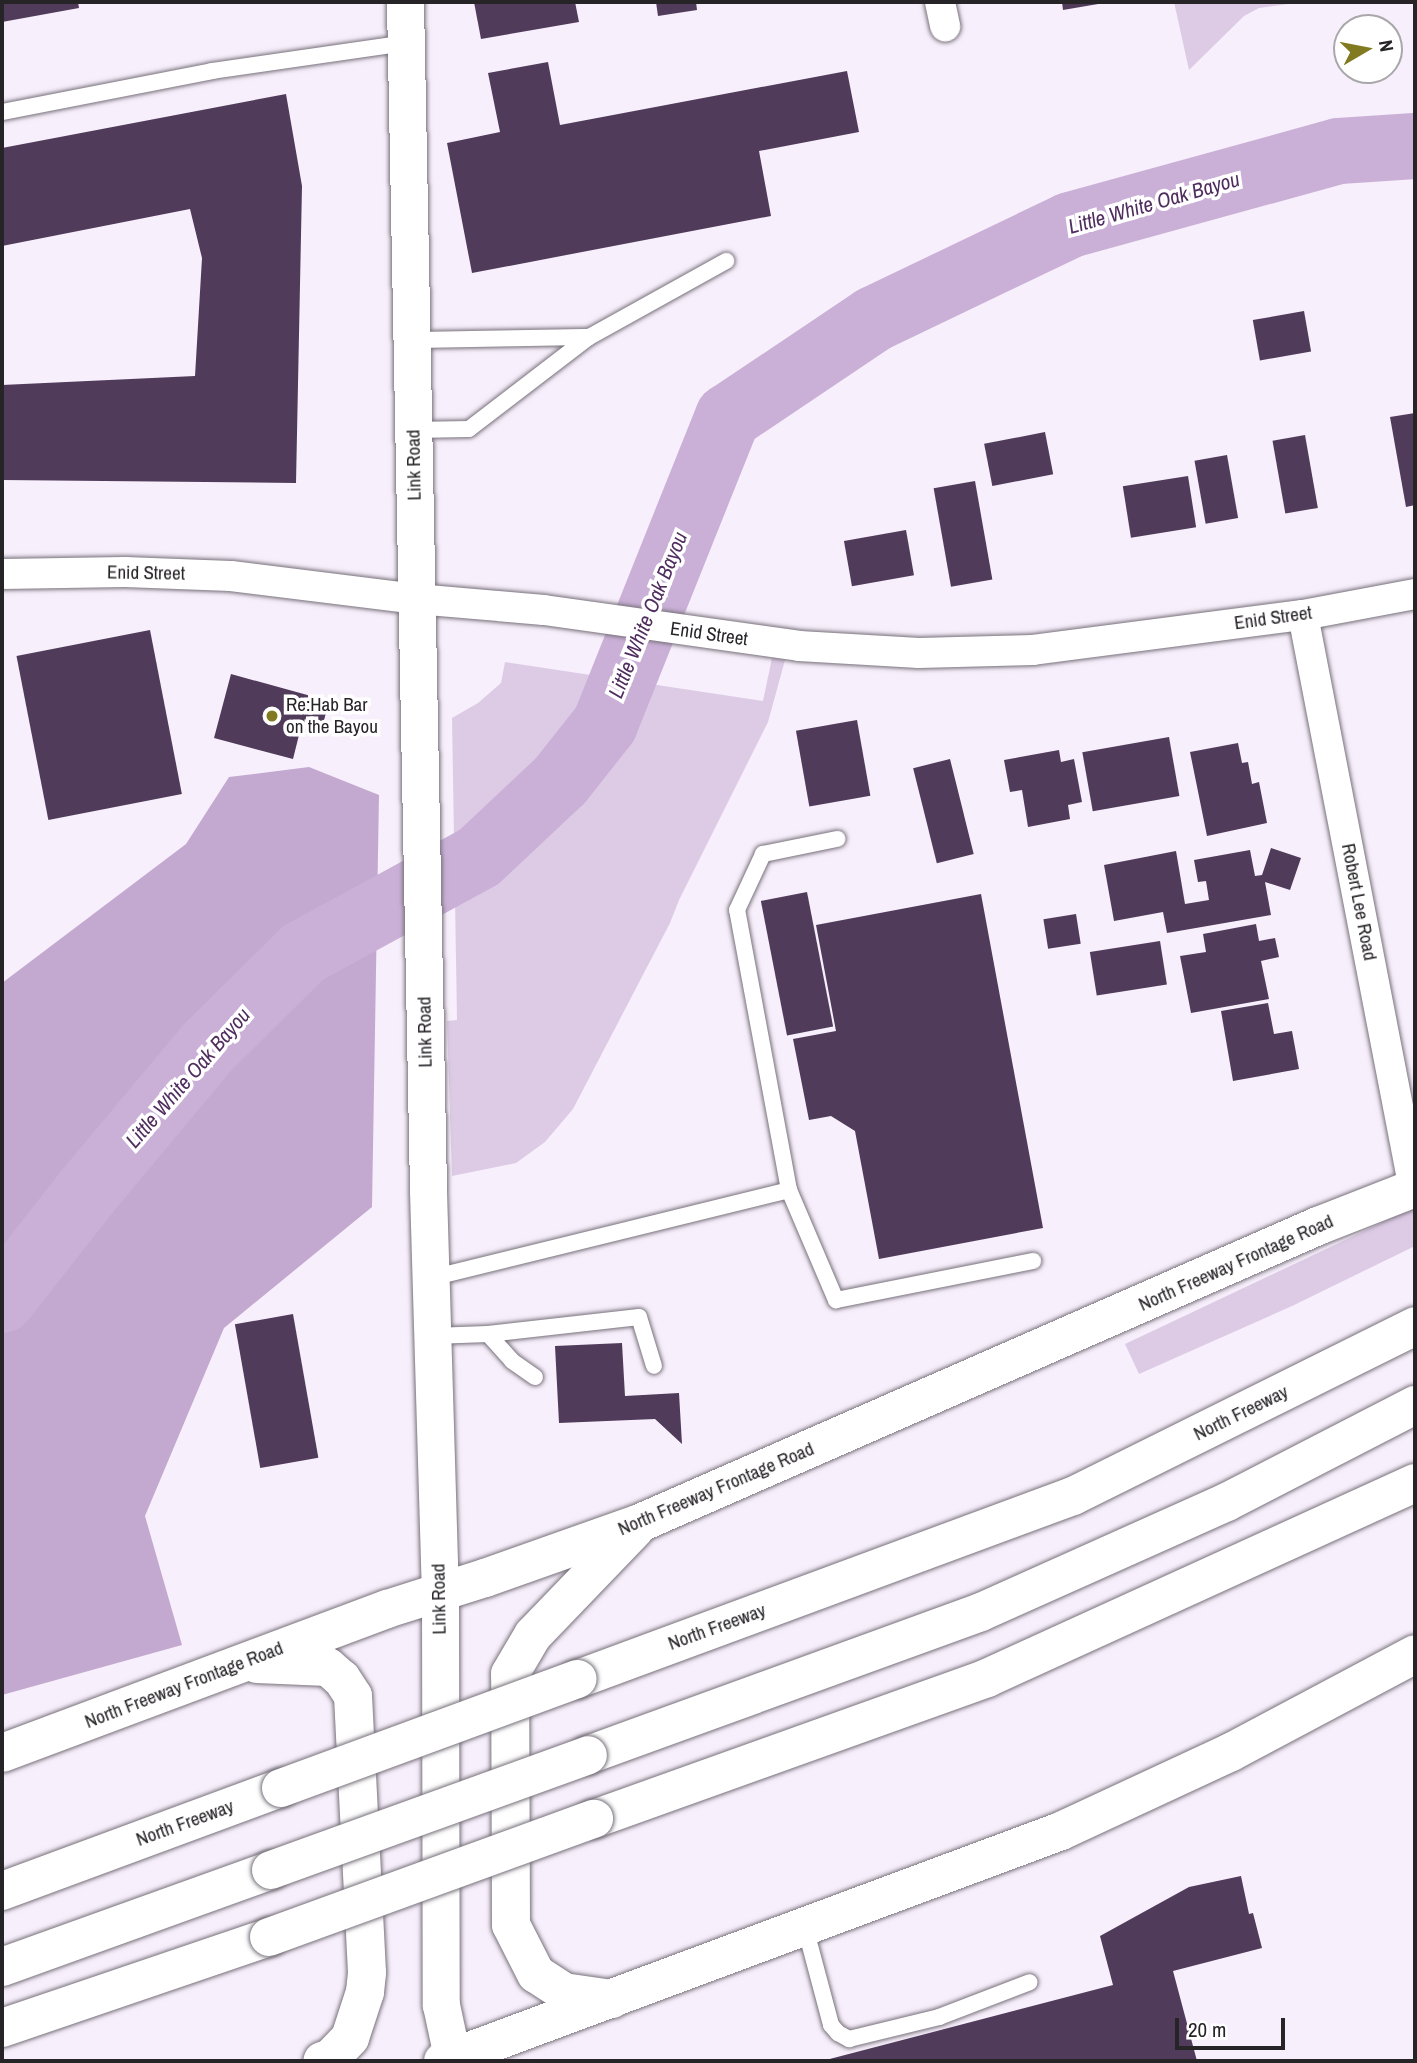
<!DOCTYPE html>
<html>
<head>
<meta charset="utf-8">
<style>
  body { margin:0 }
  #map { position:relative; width:1417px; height:2063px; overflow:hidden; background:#f7effb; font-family:"Archivo Narrow",sans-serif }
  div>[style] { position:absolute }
  .green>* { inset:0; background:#ddcbe6 }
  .forest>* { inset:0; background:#c3a9d0 }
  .river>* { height:66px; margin:-33px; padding:0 33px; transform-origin:33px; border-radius:33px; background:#cab0d7 }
  .building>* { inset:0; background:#513b5b; transform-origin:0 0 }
  .roads { filter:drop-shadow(0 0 2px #77717b) drop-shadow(0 0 2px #77717b) }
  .service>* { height:16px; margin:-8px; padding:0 8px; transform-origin:8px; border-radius:8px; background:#fff }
  .minor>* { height:30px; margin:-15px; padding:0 15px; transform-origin:15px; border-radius:15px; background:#fff }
  .tertiary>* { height:37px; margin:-18.5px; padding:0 18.5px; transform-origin:18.5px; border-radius:18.5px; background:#fff }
  .secondary>* { height:38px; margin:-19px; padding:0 19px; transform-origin:19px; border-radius:19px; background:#fff }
  .motorway>* { height:38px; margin:-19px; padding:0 19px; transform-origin:19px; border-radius:19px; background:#fff }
  .bridges { filter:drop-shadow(0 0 2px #77717b) drop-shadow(0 0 2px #77717b) }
  .motorway-bridge>* { height:38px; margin:-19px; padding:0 19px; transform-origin:19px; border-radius:19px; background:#fff }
  .dots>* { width:19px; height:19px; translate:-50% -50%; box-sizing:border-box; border:4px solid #fff; border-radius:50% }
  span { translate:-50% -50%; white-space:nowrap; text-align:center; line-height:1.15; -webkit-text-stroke:7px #fff; paint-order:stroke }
  .street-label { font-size:19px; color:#272428 }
  .poi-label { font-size:19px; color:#272428 }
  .left { translate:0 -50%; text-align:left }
  .water-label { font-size:21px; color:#502d5f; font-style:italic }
  .frame { position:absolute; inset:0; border:4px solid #272428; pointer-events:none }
  .north { position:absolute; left:1333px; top:14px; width:70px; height:70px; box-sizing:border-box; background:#fff; border:2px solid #a9a7a9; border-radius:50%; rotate:80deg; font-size:19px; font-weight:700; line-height:28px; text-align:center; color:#272428 }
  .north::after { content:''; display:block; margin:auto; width:24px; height:32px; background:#817a20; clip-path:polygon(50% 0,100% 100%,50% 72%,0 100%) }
  .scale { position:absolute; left:1175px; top:2018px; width:110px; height:32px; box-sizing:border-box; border:4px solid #272428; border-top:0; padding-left:9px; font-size:21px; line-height:24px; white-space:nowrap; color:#272428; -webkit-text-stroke:5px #fff; paint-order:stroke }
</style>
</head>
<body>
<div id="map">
  <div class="green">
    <i style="clip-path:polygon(1174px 2px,1302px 2px,1259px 8px,1244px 16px,1189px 70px)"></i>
    <i style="clip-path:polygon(772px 658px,785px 660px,768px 722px,679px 900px,670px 923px,573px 1109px,545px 1142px,516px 1163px,452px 1176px,447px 1021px,457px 1020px,452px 718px,478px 703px,501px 683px,505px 662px,763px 701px)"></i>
    <i style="clip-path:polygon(1415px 1207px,1415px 1246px,1292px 1306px,1139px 1374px,1125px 1344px)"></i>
  </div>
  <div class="forest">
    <i style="clip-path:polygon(309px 767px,379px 795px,372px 1207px,224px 1328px,145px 1516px,182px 1645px,2px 1695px,2px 983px,186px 844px,229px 777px)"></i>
  </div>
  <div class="river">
    <i style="left:2px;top:1300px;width:135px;rotate:-51.9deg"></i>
    <i style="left:85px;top:1194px;width:192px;rotate:-50.1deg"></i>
    <i style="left:208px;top:1047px;width:134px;rotate:-44.7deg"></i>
    <i style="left:303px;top:953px;width:200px;rotate:-28.6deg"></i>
    <i style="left:479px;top:857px;width:111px;rotate:-43.2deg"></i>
    <i style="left:560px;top:781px;width:73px;rotate:-51.7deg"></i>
    <i style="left:605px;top:724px;width:331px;rotate:-68.2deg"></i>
    <i style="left:728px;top:417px;width:176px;rotate:-33.9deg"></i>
    <i style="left:874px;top:319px;width:217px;rotate:-25.6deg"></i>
    <i style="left:1070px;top:225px;width:279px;rotate:-15.4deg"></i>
    <i style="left:1339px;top:151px;width:76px;rotate:-3.8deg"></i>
  </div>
  <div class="building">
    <i style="clip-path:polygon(2px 2px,78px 2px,79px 8px,2px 22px)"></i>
    <i style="clip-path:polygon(474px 2px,575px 2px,579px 22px,481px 39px)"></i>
    <i style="clip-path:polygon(656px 2px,696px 2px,697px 10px,658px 16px)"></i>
    <i style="clip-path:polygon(1062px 2px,1104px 2px,1104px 3px,1063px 10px)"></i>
    <i style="clip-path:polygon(548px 62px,560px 125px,847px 71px,859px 132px,759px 151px,771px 216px,472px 273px,447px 143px,500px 132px,488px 73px)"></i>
    <i style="clip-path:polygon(286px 94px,302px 186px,296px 483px,2px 480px,2px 385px,195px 376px,202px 258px,190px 209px,2px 246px,2px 148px)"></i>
    <i style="left:1304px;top:311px;width:41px;height:52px;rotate:80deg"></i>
    <i style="clip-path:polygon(1415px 413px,1415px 505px,1406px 507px,1390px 417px)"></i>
    <i style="left:1045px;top:432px;width:43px;height:62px;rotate:79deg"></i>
    <i style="left:1305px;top:435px;width:74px;height:33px;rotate:80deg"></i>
    <i style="left:1227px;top:455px;width:64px;height:33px;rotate:80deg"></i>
    <i style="left:1188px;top:476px;width:52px;height:66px;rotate:81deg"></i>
    <i style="left:975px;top:481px;width:100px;height:42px;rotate:80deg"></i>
    <i style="left:906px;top:530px;width:46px;height:63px;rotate:80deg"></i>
    <i style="left:150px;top:630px;width:167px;height:136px;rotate:79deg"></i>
    <i style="clip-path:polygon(231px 674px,329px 701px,320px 736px,300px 731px,293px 759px,214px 738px)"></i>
    <i style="left:857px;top:720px;width:77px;height:62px;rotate:80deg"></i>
    <i style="left:1169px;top:737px;width:60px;height:88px;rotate:80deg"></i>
    <i style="clip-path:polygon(1238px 743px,1242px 763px,1248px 762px,1252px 784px,1259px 782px,1267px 823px,1207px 836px,1190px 752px)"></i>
    <i style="clip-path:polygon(1059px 750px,1061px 762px,1074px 759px,1082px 802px,1068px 805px,1070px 819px,1028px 827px,1022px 790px,1010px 792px,1004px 760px)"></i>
    <i style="left:950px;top:759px;width:98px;height:38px;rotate:76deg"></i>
    <i style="clip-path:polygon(1271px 848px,1301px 858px,1290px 890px,1265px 882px,1271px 915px,1167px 933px,1163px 912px,1114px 921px,1104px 865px,1176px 851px,1185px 904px,1209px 900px,1206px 881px,1198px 882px,1194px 860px,1250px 850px,1255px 876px,1262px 875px)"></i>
    <i style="left:807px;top:892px;width:137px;height:47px;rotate:79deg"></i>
    <i style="clip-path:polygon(981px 894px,1043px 1228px,879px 1259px,855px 1131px,831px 1116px,809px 1120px,793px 1039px,836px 1031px,816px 925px)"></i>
    <i style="left:1076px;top:914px;width:30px;height:33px;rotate:81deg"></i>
    <i style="clip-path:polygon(1256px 924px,1259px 941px,1275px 938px,1279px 957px,1261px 961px,1269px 999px,1191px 1013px,1180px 956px,1206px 952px,1203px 934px)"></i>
    <i style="left:1160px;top:941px;width:44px;height:71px;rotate:81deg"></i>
    <i style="clip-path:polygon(1268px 1003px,1274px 1034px,1292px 1031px,1299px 1069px,1233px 1081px,1221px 1011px)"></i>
    <i style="left:293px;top:1314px;width:146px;height:59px;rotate:80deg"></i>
    <i style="clip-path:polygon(622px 1343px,625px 1396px,679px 1393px,682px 1444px,655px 1419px,559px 1423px,555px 1346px)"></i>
    <i style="clip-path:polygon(1241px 1876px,1249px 1914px,1253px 1913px,1262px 1948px,1173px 1971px,1197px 2061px,822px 2061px,1113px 1985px,1100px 1936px,1189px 1887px)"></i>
  </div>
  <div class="roads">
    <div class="service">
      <i style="left:2px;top:112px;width:214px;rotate:-11deg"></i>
      <i style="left:212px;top:71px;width:196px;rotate:-8.2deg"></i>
      <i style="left:411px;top:340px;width:178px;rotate:-1deg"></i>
      <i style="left:589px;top:337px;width:157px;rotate:-29deg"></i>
      <i style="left:413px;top:430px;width:56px;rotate:-1deg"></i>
      <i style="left:469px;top:429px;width:151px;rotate:-37.5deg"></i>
      <i style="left:789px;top:1190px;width:285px;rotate:-100.5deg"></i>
      <i style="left:737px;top:910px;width:62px;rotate:-65.1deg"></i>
      <i style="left:763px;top:854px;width:76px;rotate:-11.5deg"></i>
      <i style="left:431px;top:1278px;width:369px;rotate:-13.8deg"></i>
      <i style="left:789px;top:1190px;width:120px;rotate:66.9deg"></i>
      <i style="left:836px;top:1300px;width:201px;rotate:-11.2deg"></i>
      <i style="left:488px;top:1334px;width:36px;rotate:48deg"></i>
      <i style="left:512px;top:1361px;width:28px;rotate:35deg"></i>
      <i style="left:432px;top:1336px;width:56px;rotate:-2deg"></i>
      <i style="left:488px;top:1334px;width:152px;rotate:-6.4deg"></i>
      <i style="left:639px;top:1317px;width:51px;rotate:73deg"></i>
      <i style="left:805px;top:1927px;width:101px;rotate:75.1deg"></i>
      <i style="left:831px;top:2025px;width:11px;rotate:49deg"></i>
      <i style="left:838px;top:2033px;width:13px;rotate:29deg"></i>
      <i style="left:849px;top:2039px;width:93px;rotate:-13.7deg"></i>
      <i style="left:939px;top:2017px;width:97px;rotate:-21deg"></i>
    </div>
    <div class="minor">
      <i style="left:940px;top:2px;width:25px;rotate:78deg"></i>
      <i style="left:2px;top:574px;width:123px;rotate:-0.9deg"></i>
      <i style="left:125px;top:572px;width:106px;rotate:2.2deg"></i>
      <i style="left:231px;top:576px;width:186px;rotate:7.1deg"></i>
      <i style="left:416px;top:599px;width:128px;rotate:4.9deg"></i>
      <i style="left:544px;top:610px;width:258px;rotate:8deg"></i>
      <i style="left:799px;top:646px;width:120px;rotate:3.3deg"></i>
      <i style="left:919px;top:653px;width:114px;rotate:-1.5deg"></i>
      <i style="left:1033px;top:650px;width:272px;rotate:-7.4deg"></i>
      <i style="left:1303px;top:615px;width:114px;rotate:-10.6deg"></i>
      <i style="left:1303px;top:615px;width:585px;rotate:79.06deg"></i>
    </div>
    <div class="tertiary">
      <i style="left:405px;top:2px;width:1189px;rotate:88.89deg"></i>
      <i style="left:428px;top:1191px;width:402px;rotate:88.3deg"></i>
      <i style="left:440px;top:1593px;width:412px;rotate:89.9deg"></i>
      <i style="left:441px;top:2005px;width:57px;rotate:77.9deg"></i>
    </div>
    <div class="secondary">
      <i style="left:257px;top:1664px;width:71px;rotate:2.4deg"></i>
      <i style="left:328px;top:1667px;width:18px;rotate:41deg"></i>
      <i style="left:342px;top:1679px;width:20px;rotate:57deg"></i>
      <i style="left:353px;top:1696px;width:277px;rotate:87.1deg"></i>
      <i style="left:367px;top:1973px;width:19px;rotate:96deg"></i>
      <i style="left:365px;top:1992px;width:48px;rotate:108.1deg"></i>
      <i style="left:350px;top:2038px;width:28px;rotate:134deg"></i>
      <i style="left:331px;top:2058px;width:9px;rotate:162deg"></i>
      <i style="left:2px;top:1753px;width:411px;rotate:-20.5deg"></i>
      <i style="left:387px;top:1609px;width:103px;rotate:-17.6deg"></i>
      <i style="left:485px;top:1578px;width:164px;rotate:-19.5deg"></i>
      <i style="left:640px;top:1523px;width:740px;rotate:-23.66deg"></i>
      <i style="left:1318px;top:1226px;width:104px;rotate:-21.4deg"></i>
      <i style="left:612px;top:1999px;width:49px;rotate:-171.7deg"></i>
      <i style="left:564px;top:1992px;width:33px;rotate:-147deg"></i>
      <i style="left:536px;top:1974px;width:55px;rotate:-117deg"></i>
      <i style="left:511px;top:1925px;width:251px;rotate:-90.2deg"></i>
      <i style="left:510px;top:1674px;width:45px;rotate:-59.5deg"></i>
      <i style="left:533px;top:1635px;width:147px;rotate:-46.1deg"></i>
      <i style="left:443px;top:2061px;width:659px;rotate:-20.41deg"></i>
      <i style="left:1061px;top:1831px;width:187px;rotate:-24.9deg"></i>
      <i style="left:1231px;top:1752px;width:208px;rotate:-28deg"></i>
    </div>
    <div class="motorway">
      <i style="left:578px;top:1679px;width:528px;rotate:-20.29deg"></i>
      <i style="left:1073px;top:1496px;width:382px;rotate:-26.4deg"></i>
      <i style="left:588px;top:1755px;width:418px;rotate:-20deg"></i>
      <i style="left:981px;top:1612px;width:269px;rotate:-24.1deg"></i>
      <i style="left:1227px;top:1502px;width:212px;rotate:-27.3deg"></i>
      <i style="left:594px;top:1819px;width:418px;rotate:-19.7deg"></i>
      <i style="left:987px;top:1678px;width:470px;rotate:-24.5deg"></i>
      <i style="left:2px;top:1891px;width:297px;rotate:-20.3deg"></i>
      <i style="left:2px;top:1967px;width:286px;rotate:-19.8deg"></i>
      <i style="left:2px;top:2028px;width:282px;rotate:-18.8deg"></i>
    </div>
  </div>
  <div class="bridges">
    <div class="motorway-bridge">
      <i style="left:281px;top:1788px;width:316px;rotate:-20.2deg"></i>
      <i style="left:271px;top:1870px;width:337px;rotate:-19.9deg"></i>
      <i style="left:269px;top:1937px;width:346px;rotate:-20deg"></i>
    </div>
  </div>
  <div class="dots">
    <i style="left:272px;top:716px;background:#817a20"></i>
  </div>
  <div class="street-label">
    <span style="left:414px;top:465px;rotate:-91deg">Link Road</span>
    <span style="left:146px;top:573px;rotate:1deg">Enid Street</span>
    <span style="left:1273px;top:618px;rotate:-8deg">Enid Street</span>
    <span style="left:709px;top:634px;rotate:8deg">Enid Street</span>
    <span style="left:1359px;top:902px;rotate:79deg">Robert Lee Road</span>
    <span style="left:425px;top:1032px;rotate:-91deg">Link Road</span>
    <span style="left:1236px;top:1263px;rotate:-24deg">North Freeway Frontage Road</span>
    <span style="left:1241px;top:1413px;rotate:-26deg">North Freeway</span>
    <span style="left:716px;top:1489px;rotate:-23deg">North Freeway Frontage Road</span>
    <span style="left:439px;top:1599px;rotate:-91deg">Link Road</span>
    <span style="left:717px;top:1627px;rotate:-20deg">North Freeway</span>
    <span style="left:184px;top:1685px;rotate:-21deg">North Freeway Frontage Road</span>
    <span style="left:185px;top:1823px;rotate:-20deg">North Freeway</span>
  </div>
  <div class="poi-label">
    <span class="left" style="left:286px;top:716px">Re:Hab Bar<br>on the Bayou</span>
  </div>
  <div class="water-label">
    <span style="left:1154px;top:203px;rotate:-16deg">Little White Oak Bayou</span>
    <span style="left:648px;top:615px;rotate:-68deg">Little White Oak Bayou</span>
    <span style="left:188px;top:1078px;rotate:-49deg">Little White Oak Bayou</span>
  </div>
  <div class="frame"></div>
  <div class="north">N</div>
  <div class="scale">20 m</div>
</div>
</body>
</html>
